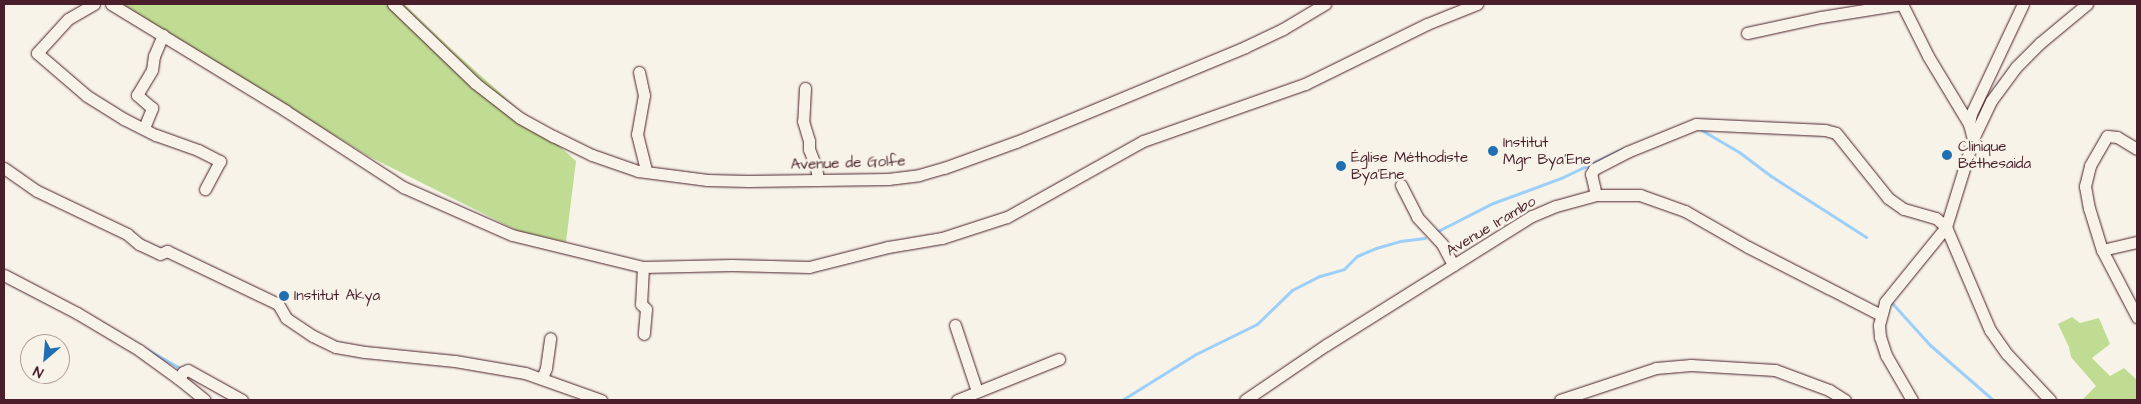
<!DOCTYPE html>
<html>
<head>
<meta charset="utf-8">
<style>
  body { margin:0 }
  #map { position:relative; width:2141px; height:404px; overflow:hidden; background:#f7f3e8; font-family:"Architects Daughter",sans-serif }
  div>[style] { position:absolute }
  .green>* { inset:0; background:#c0dc93 }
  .stream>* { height:3px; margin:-1.5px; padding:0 1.5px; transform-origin:1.5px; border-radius:1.5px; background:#9ccffa }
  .roads { filter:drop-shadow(0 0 1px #4a1f2b) drop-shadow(0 0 1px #4a1f2b) }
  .street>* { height:11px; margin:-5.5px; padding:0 5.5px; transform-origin:5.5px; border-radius:5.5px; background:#f7f3e8 }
  .dots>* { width:14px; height:14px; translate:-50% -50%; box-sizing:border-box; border:2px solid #f7f3e8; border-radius:50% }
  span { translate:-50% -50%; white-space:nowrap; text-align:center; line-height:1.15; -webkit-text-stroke:5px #f7f3e8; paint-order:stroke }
  .poi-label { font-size:15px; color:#4a1f2b }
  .left { translate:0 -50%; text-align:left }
  .street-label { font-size:15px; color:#4a1f2b }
  .frame { position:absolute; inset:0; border:5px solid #4a1f2b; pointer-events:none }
  .north { position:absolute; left:20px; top:334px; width:50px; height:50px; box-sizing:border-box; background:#f7f3e8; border:1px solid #b29e9c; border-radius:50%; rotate:207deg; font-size:14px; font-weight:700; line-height:20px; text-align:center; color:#4a1f2b }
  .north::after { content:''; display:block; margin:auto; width:18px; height:22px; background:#1f6fb2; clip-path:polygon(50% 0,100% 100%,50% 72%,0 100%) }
</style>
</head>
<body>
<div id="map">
  <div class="green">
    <i style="clip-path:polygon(122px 4px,404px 4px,451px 49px,576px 161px,566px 242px,518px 231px,368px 156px)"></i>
    <i style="clip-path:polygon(2072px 317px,2080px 323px,2099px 318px,2110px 344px,2092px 358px,2110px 376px,2124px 368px,2137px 380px,2137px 400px,2082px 400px,2096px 386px,2071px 357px,2069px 347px,2058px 324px)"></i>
  </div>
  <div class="stream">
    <i style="left:1698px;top:128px;width:48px;rotate:30.3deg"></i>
    <i style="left:1739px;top:152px;width:40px;rotate:37deg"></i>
    <i style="left:1771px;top:176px;width:113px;rotate:32.7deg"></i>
    <i style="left:1436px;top:232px;width:64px;rotate:-27deg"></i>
    <i style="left:1493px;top:203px;width:72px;rotate:-20.2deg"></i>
    <i style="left:1561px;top:178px;width:68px;rotate:-25.4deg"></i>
    <i style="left:1892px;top:303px;width:57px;rotate:47.9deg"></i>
    <i style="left:1930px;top:345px;width:84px;rotate:41.1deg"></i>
    <i style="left:146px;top:349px;width:41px;rotate:29.1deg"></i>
    <i style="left:1122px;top:400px;width:87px;rotate:-31.9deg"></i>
    <i style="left:1196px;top:354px;width:68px;rotate:-26.2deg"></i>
    <i style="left:1257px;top:324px;width:49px;rotate:-44.2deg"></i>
    <i style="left:1292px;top:290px;width:31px;rotate:-27deg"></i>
    <i style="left:1320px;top:276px;width:25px;rotate:-16deg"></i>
    <i style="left:1344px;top:269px;width:18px;rotate:-45deg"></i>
    <i style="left:1357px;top:256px;width:21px;rotate:-23deg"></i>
    <i style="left:1376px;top:248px;width:25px;rotate:-16deg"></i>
    <i style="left:1400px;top:241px;width:25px;rotate:-7deg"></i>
  </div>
  <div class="roads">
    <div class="street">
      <i style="left:94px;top:4px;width:30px;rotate:150deg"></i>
      <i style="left:68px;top:19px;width:46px;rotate:132.4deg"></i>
      <i style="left:37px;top:53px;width:66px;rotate:40.7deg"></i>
      <i style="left:87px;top:96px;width:44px;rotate:31.9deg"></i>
      <i style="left:124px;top:119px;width:36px;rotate:27deg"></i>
      <i style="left:156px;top:135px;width:45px;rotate:19.7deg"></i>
      <i style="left:198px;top:150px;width:25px;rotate:27deg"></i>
      <i style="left:220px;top:161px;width:32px;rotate:118deg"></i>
      <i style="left:111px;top:4px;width:205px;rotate:31.4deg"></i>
      <i style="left:286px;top:111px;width:140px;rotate:33deg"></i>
      <i style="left:403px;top:187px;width:119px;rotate:23.8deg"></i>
      <i style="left:512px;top:235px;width:135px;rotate:13.7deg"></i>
      <i style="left:643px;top:267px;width:89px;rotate:-1.3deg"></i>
      <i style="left:732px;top:265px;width:77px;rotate:1.5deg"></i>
      <i style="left:809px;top:267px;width:81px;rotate:-14.2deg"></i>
      <i style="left:888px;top:247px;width:55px;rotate:-9.5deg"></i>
      <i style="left:942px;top:238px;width:68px;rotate:-17.9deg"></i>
      <i style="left:1007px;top:217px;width:156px;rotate:-29.2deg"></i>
      <i style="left:1143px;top:141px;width:172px;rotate:-19.4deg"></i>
      <i style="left:1305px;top:84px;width:136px;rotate:-26.2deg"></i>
      <i style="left:1427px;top:24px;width:54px;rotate:-21.8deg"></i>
      <i style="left:393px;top:4px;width:114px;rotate:43.9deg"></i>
      <i style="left:475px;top:83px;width:57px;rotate:37.9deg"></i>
      <i style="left:520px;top:118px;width:38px;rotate:29deg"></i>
      <i style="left:553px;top:136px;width:43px;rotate:26deg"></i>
      <i style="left:592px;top:155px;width:49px;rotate:19.2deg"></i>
      <i style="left:638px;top:171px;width:70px;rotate:7.4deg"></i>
      <i style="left:707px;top:180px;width:41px;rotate:1.4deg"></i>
      <i style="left:748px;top:181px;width:140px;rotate:-0.8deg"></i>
      <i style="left:888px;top:179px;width:31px;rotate:-7deg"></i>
      <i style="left:919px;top:175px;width:26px;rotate:-16deg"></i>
      <i style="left:944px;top:168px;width:77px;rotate:-19.9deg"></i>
      <i style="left:1016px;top:142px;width:248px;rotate:-22.5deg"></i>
      <i style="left:1245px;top:47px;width:42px;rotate:-25.3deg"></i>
      <i style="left:1283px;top:29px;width:49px;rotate:-30.8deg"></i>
      <i style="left:1902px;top:4px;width:58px;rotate:63.4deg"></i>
      <i style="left:1928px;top:56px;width:79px;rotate:58.9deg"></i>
      <i style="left:1969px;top:124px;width:16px;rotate:75deg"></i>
      <i style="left:1747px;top:33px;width:76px;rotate:-12.2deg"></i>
      <i style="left:1821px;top:17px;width:82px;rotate:-9.1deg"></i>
      <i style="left:639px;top:72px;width:24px;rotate:78deg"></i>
      <i style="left:644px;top:95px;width:40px;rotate:100deg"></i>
      <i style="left:637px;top:134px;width:38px;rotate:76deg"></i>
      <i style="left:805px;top:88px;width:33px;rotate:93deg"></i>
      <i style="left:803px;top:121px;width:21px;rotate:73deg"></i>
      <i style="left:809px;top:141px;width:8px;rotate:90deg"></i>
      <i style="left:809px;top:149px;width:19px;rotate:69deg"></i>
      <i style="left:816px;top:167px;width:12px;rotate:81deg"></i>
      <i style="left:1969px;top:124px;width:10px;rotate:-79deg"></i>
      <i style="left:1971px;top:114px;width:122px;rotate:-64.7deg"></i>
      <i style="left:144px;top:128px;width:22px;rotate:-68deg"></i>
      <i style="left:152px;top:108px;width:20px;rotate:-139deg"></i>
      <i style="left:137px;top:95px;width:29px;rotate:-59deg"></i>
      <i style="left:152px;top:70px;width:14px;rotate:-82deg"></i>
      <i style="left:154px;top:56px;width:23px;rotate:-67deg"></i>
      <i style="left:2137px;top:149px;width:23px;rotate:-149deg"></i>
      <i style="left:2117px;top:137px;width:10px;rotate:-174deg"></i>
      <i style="left:2107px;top:136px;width:34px;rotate:120deg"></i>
      <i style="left:2090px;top:166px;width:21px;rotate:104deg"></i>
      <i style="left:2085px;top:186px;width:22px;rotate:80deg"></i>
      <i style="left:2089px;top:208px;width:44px;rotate:72.8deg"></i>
      <i style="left:2102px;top:250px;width:76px;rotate:62.4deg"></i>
      <i style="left:4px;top:168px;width:40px;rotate:34.9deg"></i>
      <i style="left:37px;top:191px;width:100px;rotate:25.5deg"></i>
      <i style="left:127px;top:234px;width:16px;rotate:40deg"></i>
      <i style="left:139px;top:244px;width:23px;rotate:25deg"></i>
      <i style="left:160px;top:254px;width:8px;rotate:-23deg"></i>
      <i style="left:167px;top:251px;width:123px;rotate:25.5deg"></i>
      <i style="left:278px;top:304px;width:16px;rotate:60deg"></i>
      <i style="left:286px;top:318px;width:32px;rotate:34deg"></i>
      <i style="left:313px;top:336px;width:25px;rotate:26deg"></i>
      <i style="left:336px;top:347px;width:29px;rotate:10deg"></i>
      <i style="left:365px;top:352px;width:90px;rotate:5.7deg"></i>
      <i style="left:455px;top:361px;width:71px;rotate:9.7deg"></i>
      <i style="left:525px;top:373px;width:81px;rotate:19.6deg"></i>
      <i style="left:1401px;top:185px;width:36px;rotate:63deg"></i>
      <i style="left:1417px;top:217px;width:37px;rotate:47deg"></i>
      <i style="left:1442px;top:244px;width:24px;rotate:62deg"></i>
      <i style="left:1596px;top:195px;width:22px;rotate:-103deg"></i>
      <i style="left:1591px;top:174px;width:6px;rotate:-59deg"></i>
      <i style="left:1594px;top:169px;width:37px;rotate:-27deg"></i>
      <i style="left:1627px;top:152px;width:74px;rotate:-22.1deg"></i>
      <i style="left:1696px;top:124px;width:129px;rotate:2.7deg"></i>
      <i style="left:1825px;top:130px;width:11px;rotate:15deg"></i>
      <i style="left:1836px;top:133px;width:83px;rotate:51.3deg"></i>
      <i style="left:1888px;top:198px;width:19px;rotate:35deg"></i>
      <i style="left:1904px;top:209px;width:33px;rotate:16deg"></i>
      <i style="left:1936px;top:218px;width:13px;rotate:42deg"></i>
      <i style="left:1946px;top:227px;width:112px;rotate:66.9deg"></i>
      <i style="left:1990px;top:330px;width:29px;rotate:55deg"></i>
      <i style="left:2007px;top:354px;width:63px;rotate:46.9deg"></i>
      <i style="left:2102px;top:250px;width:36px;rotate:-13deg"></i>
      <i style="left:643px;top:267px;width:37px;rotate:93deg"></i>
      <i style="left:641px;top:304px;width:7px;rotate:45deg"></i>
      <i style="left:646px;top:309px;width:25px;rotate:95deg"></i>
      <i style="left:4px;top:275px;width:82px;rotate:27.5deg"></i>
      <i style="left:77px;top:313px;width:72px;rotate:30.8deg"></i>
      <i style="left:139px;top:350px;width:49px;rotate:35.9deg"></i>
      <i style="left:179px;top:379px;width:8px;rotate:-60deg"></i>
      <i style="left:183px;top:372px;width:5px;rotate:-22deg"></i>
      <i style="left:188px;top:370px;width:62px;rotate:29.1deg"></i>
      <i style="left:955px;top:325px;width:70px;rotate:71.6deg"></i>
      <i style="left:542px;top:378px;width:11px;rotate:-68deg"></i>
      <i style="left:546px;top:368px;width:30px;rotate:-82deg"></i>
      <i style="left:179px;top:379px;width:33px;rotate:39deg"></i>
      <i style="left:957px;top:400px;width:110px;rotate:-21.9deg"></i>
      <i style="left:1245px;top:400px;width:98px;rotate:-34.2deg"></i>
      <i style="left:1326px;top:345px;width:243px;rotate:-32.1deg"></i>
      <i style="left:1532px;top:216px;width:26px;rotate:-23deg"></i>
      <i style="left:1556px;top:206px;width:41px;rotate:-15.4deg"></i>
      <i style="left:1596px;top:195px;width:44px"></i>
      <i style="left:1640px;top:195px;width:48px;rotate:19.6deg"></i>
      <i style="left:1685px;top:211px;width:73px;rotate:29.7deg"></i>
      <i style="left:1748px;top:247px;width:149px;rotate:27.1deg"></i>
      <i style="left:1560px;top:400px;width:101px;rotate:-18.4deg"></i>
      <i style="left:1656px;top:368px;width:35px;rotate:-5deg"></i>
      <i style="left:1691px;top:365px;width:84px;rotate:3.4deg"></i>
      <i style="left:1775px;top:370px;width:58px;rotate:20.3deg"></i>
      <i style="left:1829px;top:390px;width:19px;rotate:32deg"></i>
      <i style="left:1912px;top:400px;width:52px;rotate:-120deg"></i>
      <i style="left:1886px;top:355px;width:19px;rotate:-108deg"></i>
      <i style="left:1880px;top:337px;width:12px;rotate:-95deg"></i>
      <i style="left:1879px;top:325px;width:24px;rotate:-75deg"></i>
      <i style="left:1885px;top:302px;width:97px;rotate:-50.9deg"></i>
      <i style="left:1946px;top:227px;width:92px;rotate:-72.9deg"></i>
      <i style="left:1973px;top:139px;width:42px;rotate:-64.7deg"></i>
      <i style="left:1991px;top:101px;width:42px;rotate:-53.7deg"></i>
      <i style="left:2016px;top:67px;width:34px;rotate:-45deg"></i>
      <i style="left:2040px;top:43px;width:61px;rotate:-39.7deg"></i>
    </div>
  </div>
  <div class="dots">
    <i style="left:1493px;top:151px;background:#1f6fb2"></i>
    <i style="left:1947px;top:155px;background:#1f6fb2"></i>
    <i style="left:1341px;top:166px;background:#1f6fb2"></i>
    <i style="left:284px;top:296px;background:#1f6fb2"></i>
  </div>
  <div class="poi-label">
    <span class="left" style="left:1503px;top:151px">Institut<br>Mgr Bya'Ene</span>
    <span class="left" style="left:1958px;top:155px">Clinique<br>Béthesaida</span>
    <span class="left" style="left:1351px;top:166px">Église Méthodiste<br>Bya'Ene</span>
    <span class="left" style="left:294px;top:296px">Institut Akya</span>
  </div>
  <div class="street-label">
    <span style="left:848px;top:163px;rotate:-2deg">Avenue de Golfe</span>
    <span style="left:1491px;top:226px;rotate:-31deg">Avenue Irambo</span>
  </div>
  <div class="frame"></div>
  <div class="north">N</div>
</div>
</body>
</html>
